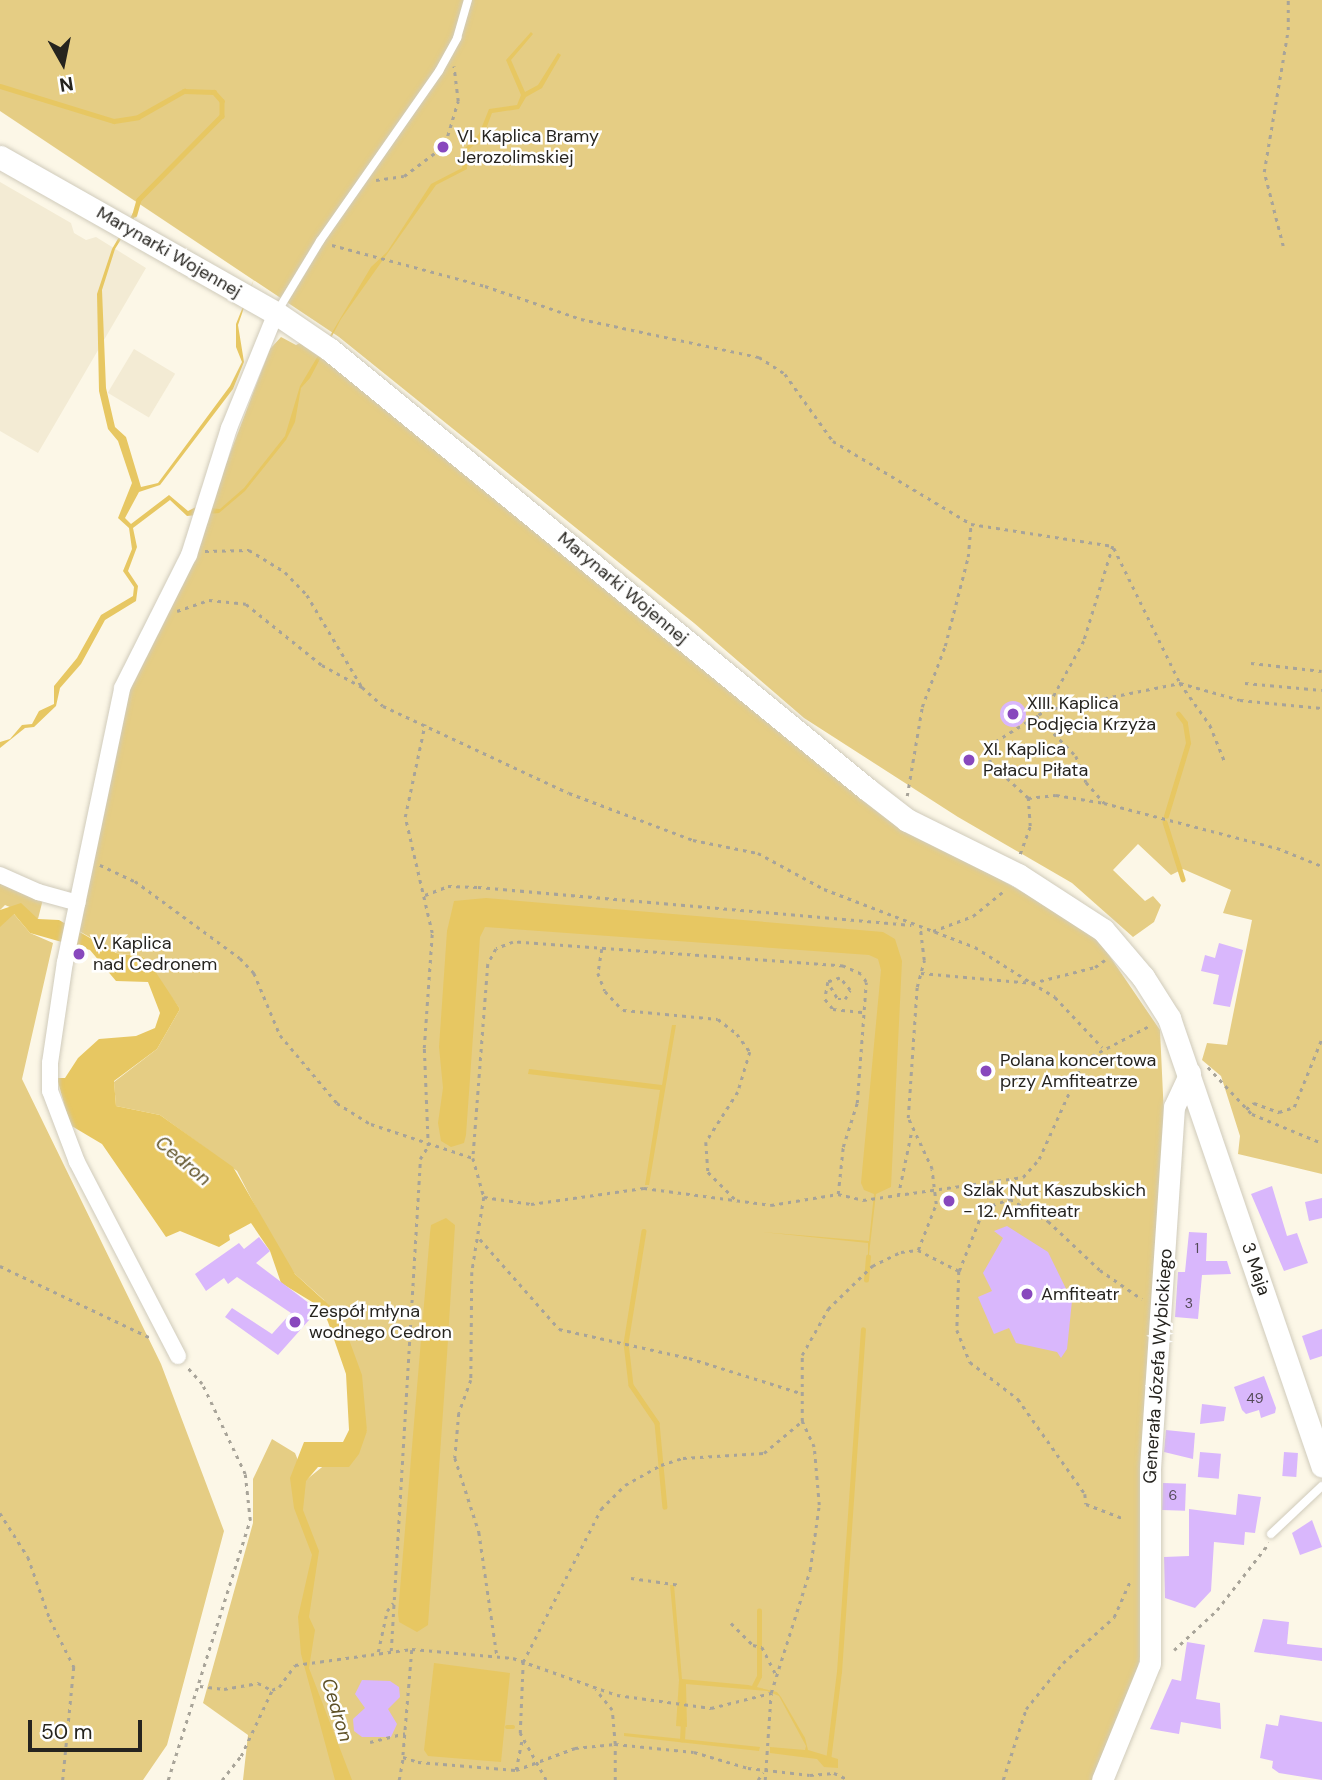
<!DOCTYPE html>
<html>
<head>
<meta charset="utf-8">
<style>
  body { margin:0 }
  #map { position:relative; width:1322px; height:1780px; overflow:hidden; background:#fcf7e7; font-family:"DM Sans",sans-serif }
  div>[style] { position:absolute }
  .built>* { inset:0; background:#f3ebd4; transform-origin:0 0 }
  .green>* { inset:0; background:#e5cd84 }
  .water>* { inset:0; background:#e7c762 }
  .stream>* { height:4.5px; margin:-2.25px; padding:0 2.25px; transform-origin:2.25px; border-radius:2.25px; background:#e7c762 }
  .building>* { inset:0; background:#d9b7fc; transform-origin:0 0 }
  .round { border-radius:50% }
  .path>* { height:2.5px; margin-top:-1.25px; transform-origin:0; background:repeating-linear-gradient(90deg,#a8a499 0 3.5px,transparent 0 8.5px) }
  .roads { filter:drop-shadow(0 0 2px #d0cbbb) drop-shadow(0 0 2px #d0cbbb) }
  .service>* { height:8px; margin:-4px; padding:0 4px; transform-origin:4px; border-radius:4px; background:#fff }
  .minor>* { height:16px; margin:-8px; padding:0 8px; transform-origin:8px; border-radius:8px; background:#fff }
  .tertiary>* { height:21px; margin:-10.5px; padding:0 10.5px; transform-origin:10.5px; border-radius:10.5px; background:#fff }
  .secondary>* { height:23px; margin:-11.5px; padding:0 11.5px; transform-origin:11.5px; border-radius:11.5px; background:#fff }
  .dots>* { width:19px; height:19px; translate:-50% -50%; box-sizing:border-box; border:4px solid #fff; border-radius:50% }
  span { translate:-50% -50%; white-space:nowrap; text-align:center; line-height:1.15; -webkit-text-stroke:5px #fff; paint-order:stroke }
  .number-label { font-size:14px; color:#534956 }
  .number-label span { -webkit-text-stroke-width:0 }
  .poi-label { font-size:18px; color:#26241f }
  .left { translate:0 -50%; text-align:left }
  .street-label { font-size:18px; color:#26241f }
  .water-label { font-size:19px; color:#605329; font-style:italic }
  .north { position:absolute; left:28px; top:28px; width:70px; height:70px; -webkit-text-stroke:5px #fff; paint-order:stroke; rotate:171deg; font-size:19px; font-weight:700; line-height:28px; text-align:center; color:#26241f }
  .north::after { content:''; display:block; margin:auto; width:24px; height:32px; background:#26241f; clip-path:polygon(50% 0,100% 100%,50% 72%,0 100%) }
  .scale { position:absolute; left:28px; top:1720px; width:114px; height:32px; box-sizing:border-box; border:4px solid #26241f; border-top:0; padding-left:9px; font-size:21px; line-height:24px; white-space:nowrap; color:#26241f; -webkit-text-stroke:5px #fff; paint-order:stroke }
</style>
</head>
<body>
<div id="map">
  <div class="built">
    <i style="clip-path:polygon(0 182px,71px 223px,74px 233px,86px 240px,96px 237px,146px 268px,38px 453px,0 431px)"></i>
    <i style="left:134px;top:349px;width:48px;height:51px;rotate:31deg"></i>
  </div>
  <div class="green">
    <i style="clip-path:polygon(0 0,1322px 0,1322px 1174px,1238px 1154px,1240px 1136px,1221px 1076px,1202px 1060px,1207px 1043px,1227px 1045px,1252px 920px,1223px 913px,1231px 890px,1183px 869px,1171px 875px,1138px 844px,1113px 870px,1145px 901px,1153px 896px,1161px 905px,1154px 922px,1133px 937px,1072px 883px,958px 817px,804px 718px,694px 623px,339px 337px,0 111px)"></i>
    <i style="clip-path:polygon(281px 337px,296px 345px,302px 342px,341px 369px,878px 810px,1079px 924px,1100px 942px,1160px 1030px,1165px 1138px,1143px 1641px,1134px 1687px,1094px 1780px,243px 1780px,248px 1735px,203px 1703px,253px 1523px,253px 1479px,272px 1439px,295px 1453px,306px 1480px,367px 1431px,324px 1300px,295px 1274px,281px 1256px,237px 1171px,160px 1115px,116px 1106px,114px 1082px,157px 1049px,180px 1009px,143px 957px,117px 953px,79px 931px,128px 688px,192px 553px,270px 349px)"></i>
    <i style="clip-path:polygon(0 883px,43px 899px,38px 919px,5px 905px,0 910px)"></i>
    <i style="clip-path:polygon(13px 913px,30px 933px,53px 943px,22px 1079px,161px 1364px,224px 1531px,167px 1745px,143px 1780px,0 1780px,0 926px)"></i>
  </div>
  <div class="water">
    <i style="clip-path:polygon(531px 32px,533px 34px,511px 60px,525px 92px,538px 85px,558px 53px,561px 55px,542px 88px,526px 97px,519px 109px,492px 113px,483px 137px,466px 152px,467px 169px,436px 185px,341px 319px,310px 378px,301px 388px,295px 422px,286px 440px,245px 491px,219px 513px,187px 516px,170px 500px,133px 528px,137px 547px,128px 571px,138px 586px,136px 601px,105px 620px,81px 664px,60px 688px,56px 706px,34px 727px,25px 728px,0 748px,0 742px,10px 739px,22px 725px,32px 724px,39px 711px,54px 704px,54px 686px,77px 658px,101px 615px,133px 596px,134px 587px,123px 571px,132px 549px,129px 528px,118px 518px,132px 483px,118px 441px,108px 429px,99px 391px,97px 294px,112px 249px,133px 213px,136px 215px,115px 249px,102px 290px,106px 388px,115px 427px,126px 437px,141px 487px,158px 483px,230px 386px,242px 362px,236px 347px,236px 324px,254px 279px,238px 325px,244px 362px,233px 389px,160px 485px,139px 492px,125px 518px,131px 524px,169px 495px,188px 511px,196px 507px,220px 509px,244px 488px,285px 436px,300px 386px,371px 267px,387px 252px,431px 184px,462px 168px,464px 149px,479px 134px,489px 109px,517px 105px,521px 95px,506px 60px)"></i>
    <i style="clip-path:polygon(486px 898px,883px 932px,895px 939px,902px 961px,891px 1187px,876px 1194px,868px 1263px,868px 1243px,762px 1232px,869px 1241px,874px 1194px,864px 1190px,861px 1183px,881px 970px,878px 959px,869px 955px,485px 927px,480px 937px,466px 1135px,464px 1143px,451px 1147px,441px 1141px,438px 1123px,443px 1088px,439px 1047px,447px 931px,454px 901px)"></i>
    <i style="clip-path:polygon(21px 903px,38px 919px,59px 920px,116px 953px,143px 957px,153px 968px,180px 1009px,157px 1049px,114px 1081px,116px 1106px,160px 1115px,233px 1167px,295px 1274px,340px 1315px,362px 1375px,367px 1431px,359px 1454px,349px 1467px,318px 1467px,306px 1481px,303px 1510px,319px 1551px,309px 1617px,315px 1630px,309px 1668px,352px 1780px,335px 1780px,301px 1654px,298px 1617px,312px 1555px,294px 1508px,290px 1478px,304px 1442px,343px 1442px,349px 1430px,346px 1374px,328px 1322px,322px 1308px,281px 1283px,270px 1251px,251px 1223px,229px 1235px,230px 1240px,219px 1247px,180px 1231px,166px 1237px,102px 1144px,70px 1125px,57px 1078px,65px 1078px,78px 1058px,99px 1039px,136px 1036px,155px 1028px,160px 1013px,148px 982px,116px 981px,90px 950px,30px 933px,14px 914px,0 927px,0 910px)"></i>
    <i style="clip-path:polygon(672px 1025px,676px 1025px,649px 1185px,645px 1185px,660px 1090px,528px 1074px,529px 1069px,662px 1085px)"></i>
    <i style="clip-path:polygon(446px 1218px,455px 1225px,447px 1355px,428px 1625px,417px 1632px,399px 1622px,398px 1613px,430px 1233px,431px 1225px)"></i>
    <i style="clip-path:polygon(670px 1585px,674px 1585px,682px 1679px,748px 1685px,777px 1692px,781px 1697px,805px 1738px,808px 1750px,838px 1759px,838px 1768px,824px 1767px,817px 1759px,770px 1753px,770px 1747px,805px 1750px,806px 1746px,779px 1696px,767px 1691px,686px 1684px,687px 1727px,676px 1726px,679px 1680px)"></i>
    <i style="clip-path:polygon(434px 1663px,510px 1673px,501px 1762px,428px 1756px,424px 1750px)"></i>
    <i style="clip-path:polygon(624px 1733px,760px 1747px,759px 1751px,624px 1736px)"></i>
  </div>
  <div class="stream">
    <i style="left:0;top:86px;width:119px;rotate:17.1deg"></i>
    <i style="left:114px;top:121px;width:24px;rotate:-9deg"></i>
    <i style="left:138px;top:117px;width:53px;rotate:-29.5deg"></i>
    <i style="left:184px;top:91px;width:30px;rotate:2deg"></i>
    <i style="left:214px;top:92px;width:12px;rotate:48deg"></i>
    <i style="left:222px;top:101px;width:15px;rotate:90deg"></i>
    <i style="left:222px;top:116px;width:118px;rotate:134.7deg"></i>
    <i style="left:139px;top:200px;width:15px;rotate:106deg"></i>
    <i style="left:1166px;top:816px;width:76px;rotate:-73.2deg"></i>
    <i style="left:1188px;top:743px;width:20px;rotate:-99deg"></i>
    <i style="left:1185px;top:723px;width:11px;rotate:-128deg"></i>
    <i style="left:1165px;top:822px;width:60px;rotate:72.5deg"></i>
    <i style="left:644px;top:1231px;width:113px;rotate:99.1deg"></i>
    <i style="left:626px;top:1343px;width:42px;rotate:83.2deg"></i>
    <i style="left:631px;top:1385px;width:46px;rotate:55.6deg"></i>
    <i style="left:657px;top:1423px;width:84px;rotate:84.6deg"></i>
    <i style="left:866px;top:1280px;width:23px;rotate:-85deg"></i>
    <i style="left:754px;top:1686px;width:11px;rotate:-63deg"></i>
    <i style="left:759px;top:1676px;width:65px;rotate:-90deg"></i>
    <i style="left:507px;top:1727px;width:6px"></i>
    <i style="left:682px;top:1740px;width:19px;rotate:-87deg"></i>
    <i style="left:828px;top:1761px;width:90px;rotate:-83deg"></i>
    <i style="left:839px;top:1672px;width:343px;rotate:-86deg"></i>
  </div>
  <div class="building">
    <i class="round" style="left:1000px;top:701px;width:26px;height:26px"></i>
    <i style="clip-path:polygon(1219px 943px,1243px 950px,1230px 1007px,1213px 1004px,1219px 975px,1201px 971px,1205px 955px,1215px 958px)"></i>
    <i style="clip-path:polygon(1272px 1186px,1287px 1236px,1297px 1233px,1308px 1263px,1284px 1271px,1251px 1194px)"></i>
    <i style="clip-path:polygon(1322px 1198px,1322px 1218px,1309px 1221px,1305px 1202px)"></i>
    <i style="clip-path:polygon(1007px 1226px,1048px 1252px,1072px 1301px,1067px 1349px,1061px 1358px,1057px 1352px,1016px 1343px,1009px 1328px,994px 1334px,978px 1297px,992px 1291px,983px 1273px,1003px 1238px,994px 1231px)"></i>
    <i style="clip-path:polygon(1189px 1232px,1207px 1233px,1206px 1261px,1227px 1261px,1231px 1274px,1202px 1275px,1198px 1319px,1175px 1317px,1178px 1272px,1185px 1272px)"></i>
    <i style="clip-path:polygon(259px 1237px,270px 1251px,256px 1263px,318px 1310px,278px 1355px,225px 1317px,232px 1308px,272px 1334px,291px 1313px,237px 1277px,228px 1284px,224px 1278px,206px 1291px,195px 1274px,239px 1243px,244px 1249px)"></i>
    <i style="clip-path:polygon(1322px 1329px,1322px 1356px,1310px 1360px,1302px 1336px)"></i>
    <i style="clip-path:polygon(1264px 1376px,1276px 1408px,1275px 1413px,1261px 1418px,1259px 1410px,1246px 1414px,1242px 1410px,1234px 1387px)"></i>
    <i style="clip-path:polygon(1202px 1404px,1226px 1407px,1224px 1421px,1200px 1424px)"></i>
    <i style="clip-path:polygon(1166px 1430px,1195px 1433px,1193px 1459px,1164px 1452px)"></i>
    <i style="left:1200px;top:1452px;width:21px;height:25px;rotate:5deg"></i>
    <i style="left:1284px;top:1452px;width:14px;height:24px;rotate:4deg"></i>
    <i style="left:1163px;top:1483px;width:23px;height:27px;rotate:2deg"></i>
    <i style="clip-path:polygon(1238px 1494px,1261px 1497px,1255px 1533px,1245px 1532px,1244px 1545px,1214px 1542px,1211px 1591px,1195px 1608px,1165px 1598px,1164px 1557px,1189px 1556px,1189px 1509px,1236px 1515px)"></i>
    <i style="clip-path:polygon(1312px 1520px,1322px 1547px,1300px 1555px,1292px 1533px)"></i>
    <i style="clip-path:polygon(1263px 1619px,1289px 1622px,1287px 1644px,1322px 1648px,1322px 1661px,1254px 1652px)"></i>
    <i style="clip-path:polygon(1187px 1642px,1205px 1645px,1196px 1699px,1220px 1703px,1221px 1729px,1181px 1722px,1179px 1734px,1150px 1729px,1172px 1679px,1181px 1681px)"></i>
    <i style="clip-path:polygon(362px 1680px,390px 1681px,399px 1687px,400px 1697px,388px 1709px,397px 1724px,391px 1737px,362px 1737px,354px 1731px,353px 1719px,365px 1708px,355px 1694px)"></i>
    <i style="clip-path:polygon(1280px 1715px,1322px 1722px,1322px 1780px,1279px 1773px,1272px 1768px,1273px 1761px,1260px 1758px,1266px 1724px,1278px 1726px)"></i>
  </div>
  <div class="path">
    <i style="left:445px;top:144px;width:45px;rotate:-73.2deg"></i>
    <i style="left:458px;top:101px;width:35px;rotate:-97deg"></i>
    <i style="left:376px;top:180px;width:28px;rotate:-8deg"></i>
    <i style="left:404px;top:176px;width:45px;rotate:-36.9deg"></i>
    <i style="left:332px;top:245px;width:158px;rotate:15deg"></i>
    <i style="left:485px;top:286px;width:102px;rotate:19deg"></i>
    <i style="left:581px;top:319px;width:182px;rotate:12.1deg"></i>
    <i style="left:759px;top:357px;width:31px;rotate:33deg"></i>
    <i style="left:785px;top:374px;width:82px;rotate:54.4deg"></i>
    <i style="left:833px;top:441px;width:161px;rotate:31deg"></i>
    <i style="left:971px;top:524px;width:144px;rotate:8.8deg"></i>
    <i style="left:1113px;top:546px;width:99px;rotate:107deg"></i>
    <i style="left:1084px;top:641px;width:79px;rotate:118.8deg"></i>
    <i style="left:1283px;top:246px;width:76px;rotate:-104.4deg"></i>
    <i style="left:1264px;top:172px;width:144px;rotate:-80.4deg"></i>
    <i style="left:1288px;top:30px;width:30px;rotate:-90deg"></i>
    <i style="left:1114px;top:548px;width:150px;rotate:63.9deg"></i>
    <i style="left:1180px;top:683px;width:52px;rotate:54.5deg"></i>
    <i style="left:1210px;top:725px;width:40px;rotate:68deg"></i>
    <i style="left:205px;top:551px;width:44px;rotate:-1.3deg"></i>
    <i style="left:249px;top:550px;width:42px;rotate:31.4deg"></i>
    <i style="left:285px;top:572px;width:32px;rotate:46deg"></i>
    <i style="left:307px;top:595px;width:107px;rotate:59.1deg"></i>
    <i style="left:362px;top:687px;width:28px;rotate:42deg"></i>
    <i style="left:383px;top:706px;width:205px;rotate:25.1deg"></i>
    <i style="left:569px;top:793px;width:133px;rotate:20.8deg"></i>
    <i style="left:693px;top:840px;width:66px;rotate:11.3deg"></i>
    <i style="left:758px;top:853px;width:75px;rotate:28.6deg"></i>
    <i style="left:824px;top:889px;width:162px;rotate:21deg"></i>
    <i style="left:975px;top:947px;width:67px;rotate:32.3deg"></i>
    <i style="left:1032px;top:983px;width:65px;rotate:-14.3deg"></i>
    <i style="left:1095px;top:967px;width:12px;rotate:-35deg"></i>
    <i style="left:177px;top:611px;width:34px;rotate:-19deg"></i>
    <i style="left:209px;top:600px;width:37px;rotate:6deg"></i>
    <i style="left:246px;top:604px;width:97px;rotate:38.8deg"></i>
    <i style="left:322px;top:665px;width:46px;rotate:28.8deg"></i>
    <i style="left:1251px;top:663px;width:71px;rotate:6.4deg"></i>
    <i style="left:1245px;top:683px;width:77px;rotate:5.2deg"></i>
    <i style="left:1036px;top:715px;width:57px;rotate:45.7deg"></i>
    <i style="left:1076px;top:756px;width:28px;rotate:69deg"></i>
    <i style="left:1086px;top:782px;width:28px;rotate:49deg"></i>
    <i style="left:907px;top:796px;width:90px;rotate:-80.4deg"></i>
    <i style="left:922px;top:707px;width:65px;rotate:-69.3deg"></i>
    <i style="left:945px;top:646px;width:92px;rotate:-75.5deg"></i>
    <i style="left:968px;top:557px;width:33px;rotate:-85deg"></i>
    <i style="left:1028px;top:798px;width:28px;rotate:-6deg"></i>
    <i style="left:1056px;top:795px;width:49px;rotate:9.5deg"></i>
    <i style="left:1104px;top:803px;width:179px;rotate:14.6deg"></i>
    <i style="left:1277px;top:848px;width:48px;rotate:21.8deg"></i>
    <i style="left:1020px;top:854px;width:30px;rotate:-70deg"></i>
    <i style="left:1030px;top:826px;width:28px;rotate:-94deg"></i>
    <i style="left:1028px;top:798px;width:52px;rotate:-137.4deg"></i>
    <i style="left:990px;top:763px;width:17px;rotate:-97deg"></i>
    <i style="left:988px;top:746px;width:68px;rotate:-31.8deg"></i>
    <i style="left:1046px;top:710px;width:137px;rotate:-11.4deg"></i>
    <i style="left:1180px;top:683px;width:62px;rotate:15.8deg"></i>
    <i style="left:1240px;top:700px;width:82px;rotate:5.6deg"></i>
    <i style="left:100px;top:865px;width:38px;rotate:25deg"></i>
    <i style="left:135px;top:881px;width:130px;rotate:36.3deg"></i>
    <i style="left:240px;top:958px;width:21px;rotate:47deg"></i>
    <i style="left:254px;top:973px;width:67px;rotate:67.2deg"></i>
    <i style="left:280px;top:1035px;width:89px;rotate:50deg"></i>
    <i style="left:337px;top:1103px;width:40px;rotate:32deg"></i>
    <i style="left:371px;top:1124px;width:108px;rotate:18.4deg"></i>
    <i style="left:425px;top:895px;width:25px;rotate:-21deg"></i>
    <i style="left:448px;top:886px;width:30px;rotate:2deg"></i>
    <i style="left:478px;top:887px;width:435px;rotate:5deg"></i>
    <i style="left:933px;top:931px;width:43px;rotate:-20.6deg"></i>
    <i style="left:973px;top:916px;width:41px;rotate:-39.1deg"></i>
    <i style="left:602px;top:949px;width:24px;rotate:99deg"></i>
    <i style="left:598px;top:973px;width:19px;rotate:69deg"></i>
    <i style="left:605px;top:991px;width:26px;rotate:47deg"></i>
    <i style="left:623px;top:1010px;width:95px;rotate:5.4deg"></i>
    <i style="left:718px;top:1019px;width:24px;rotate:38deg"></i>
    <i style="left:737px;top:1034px;width:22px;rotate:54deg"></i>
    <i style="left:750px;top:1052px;width:42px;rotate:106.7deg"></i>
    <i style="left:738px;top:1092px;width:59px;rotate:122.6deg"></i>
    <i style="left:706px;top:1142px;width:30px;rotate:86deg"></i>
    <i style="left:708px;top:1172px;width:40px;rotate:45deg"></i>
    <i style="left:921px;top:973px;width:111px;rotate:5.1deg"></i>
    <i style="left:1032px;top:983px;width:27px;rotate:31deg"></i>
    <i style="left:1055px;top:997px;width:69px;rotate:46.8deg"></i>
    <i style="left:831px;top:987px;width:14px;rotate:60deg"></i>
    <i style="left:838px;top:999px;width:7px"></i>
    <i style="left:845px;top:999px;width:10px;rotate:-61deg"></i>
    <i style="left:850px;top:990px;width:16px;rotate:-130deg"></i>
    <i style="left:840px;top:978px;width:13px;rotate:162deg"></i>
    <i style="left:828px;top:982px;width:17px;rotate:100deg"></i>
    <i style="left:825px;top:999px;width:13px;rotate:51deg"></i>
    <i style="left:833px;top:1009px;width:31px;rotate:6deg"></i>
    <i style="left:1208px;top:1067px;width:64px;rotate:46.9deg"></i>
    <i style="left:1252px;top:1114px;width:76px;rotate:22.5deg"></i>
    <i style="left:1246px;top:1109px;width:10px;rotate:-37deg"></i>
    <i style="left:1254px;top:1103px;width:27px;rotate:20deg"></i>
    <i style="left:1279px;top:1112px;width:16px;rotate:-18deg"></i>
    <i style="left:1294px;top:1107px;width:74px;rotate:-67.9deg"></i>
    <i style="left:985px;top:1184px;width:28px;rotate:30deg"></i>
    <i style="left:838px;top:1194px;width:47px;rotate:-83.9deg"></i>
    <i style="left:843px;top:1147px;width:46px;rotate:-72.3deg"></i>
    <i style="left:857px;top:1103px;width:121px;rotate:-85.7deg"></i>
    <i style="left:866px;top:982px;width:9px;rotate:-122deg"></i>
    <i style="left:861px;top:974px;width:20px;rotate:-156deg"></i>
    <i style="left:843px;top:966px;width:331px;rotate:-175.8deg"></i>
    <i style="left:513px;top:942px;width:18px;rotate:158deg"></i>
    <i style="left:496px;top:949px;width:17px;rotate:118deg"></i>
    <i style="left:488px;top:964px;width:195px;rotate:94.4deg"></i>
    <i style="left:473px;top:1158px;width:41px;rotate:74.2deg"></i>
    <i style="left:484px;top:1197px;width:48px;rotate:8.5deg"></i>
    <i style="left:531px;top:1204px;width:114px;rotate:-8.1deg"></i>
    <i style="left:644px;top:1188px;width:128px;rotate:7.6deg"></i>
    <i style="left:771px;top:1205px;width:68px;rotate:-9.3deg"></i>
    <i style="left:838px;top:1194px;width:26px;rotate:13deg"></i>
    <i style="left:863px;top:1200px;width:162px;rotate:-8.2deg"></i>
    <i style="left:1023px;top:1177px;width:24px;rotate:-48deg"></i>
    <i style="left:1039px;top:1159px;width:109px;rotate:-65.6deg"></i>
    <i style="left:1084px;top:1060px;width:76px;rotate:-27.6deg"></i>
    <i style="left:898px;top:1196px;width:63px;rotate:-78.2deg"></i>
    <i style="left:484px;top:1197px;width:76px;rotate:99.1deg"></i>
    <i style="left:472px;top:1272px;width:108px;rotate:90.5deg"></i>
    <i style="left:471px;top:1380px;width:35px;rotate:110deg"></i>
    <i style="left:459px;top:1413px;width:45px;rotate:95.1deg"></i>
    <i style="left:455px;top:1458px;width:78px;rotate:72deg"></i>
    <i style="left:479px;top:1532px;width:124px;rotate:81.7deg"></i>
    <i style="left:480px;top:1239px;width:120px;rotate:48.7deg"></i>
    <i style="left:559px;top:1329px;width:133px;rotate:12.6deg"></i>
    <i style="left:689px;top:1358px;width:117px;rotate:17.4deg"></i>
    <i style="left:918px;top:1250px;width:49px;rotate:-68.6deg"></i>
    <i style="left:936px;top:1204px;width:35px;rotate:-97deg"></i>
    <i style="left:932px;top:1169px;width:56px;rotate:-115.2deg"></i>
    <i style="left:908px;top:1118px;width:131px;rotate:-86.1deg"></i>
    <i style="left:917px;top:987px;width:28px;rotate:-75deg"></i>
    <i style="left:924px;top:960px;width:32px;rotate:-97deg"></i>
    <i style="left:0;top:1266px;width:167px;rotate:25.5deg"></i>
    <i style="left:959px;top:1271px;width:59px;rotate:91.9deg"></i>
    <i style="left:957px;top:1330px;width:35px;rotate:68deg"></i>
    <i style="left:970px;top:1362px;width:61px;rotate:37.6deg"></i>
    <i style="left:1018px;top:1399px;width:116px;rotate:54.8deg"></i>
    <i style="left:1085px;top:1494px;width:10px;rotate:84deg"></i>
    <i style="left:1086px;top:1504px;width:42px;rotate:21deg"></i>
    <i style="left:0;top:1513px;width:52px;rotate:57.5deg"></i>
    <i style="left:28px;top:1557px;width:66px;rotate:70.5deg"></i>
    <i style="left:50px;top:1619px;width:54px;rotate:63.4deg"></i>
    <i style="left:74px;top:1667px;width:114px;rotate:95.6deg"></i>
    <i style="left:631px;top:1578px;width:50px;rotate:8deg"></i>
    <i style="left:731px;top:1623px;width:31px;rotate:45deg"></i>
    <i style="left:753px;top:1645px;width:9px;rotate:13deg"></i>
    <i style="left:762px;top:1647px;width:33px;rotate:63deg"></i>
    <i style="left:412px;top:1650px;width:107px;rotate:94.8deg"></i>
    <i style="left:403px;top:1757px;width:16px;rotate:18deg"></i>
    <i style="left:418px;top:1762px;width:98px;rotate:4.7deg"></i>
    <i style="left:516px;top:1770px;width:63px;rotate:-20.4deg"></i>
    <i style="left:575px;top:1748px;width:40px;rotate:-5.7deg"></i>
    <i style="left:615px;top:1744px;width:34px;rotate:-95deg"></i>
    <i style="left:612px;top:1710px;width:26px;rotate:-129deg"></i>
    <i style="left:1174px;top:1650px;width:59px;rotate:-42.9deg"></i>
    <i style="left:1217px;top:1610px;width:85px;rotate:-52.2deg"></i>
    <i style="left:391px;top:1651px;width:493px;rotate:-86.6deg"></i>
    <i style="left:420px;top:1159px;width:15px;rotate:-58deg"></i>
    <i style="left:428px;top:1146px;width:98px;rotate:-92.3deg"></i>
    <i style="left:424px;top:1048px;width:115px;rotate:-86deg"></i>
    <i style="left:432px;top:933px;width:119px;rotate:-103.1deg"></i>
    <i style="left:405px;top:817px;width:95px;rotate:-77.9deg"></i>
    <i style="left:378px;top:1652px;width:42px;rotate:-77.6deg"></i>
    <i style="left:387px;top:1611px;width:10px;rotate:-53deg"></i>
    <i style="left:200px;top:1686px;width:24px;rotate:7deg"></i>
    <i style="left:224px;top:1689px;width:35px;rotate:-10deg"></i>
    <i style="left:258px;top:1683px;width:16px;rotate:27deg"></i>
    <i style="left:272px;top:1690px;width:8px;rotate:-23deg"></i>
    <i style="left:279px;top:1687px;width:27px;rotate:-54deg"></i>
    <i style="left:295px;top:1665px;width:118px;rotate:-7.8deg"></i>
    <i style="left:412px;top:1649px;width:101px;rotate:5.1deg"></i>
    <i style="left:513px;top:1658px;width:110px;rotate:19.6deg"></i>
    <i style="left:617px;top:1695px;width:95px;rotate:7.9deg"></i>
    <i style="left:711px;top:1708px;width:62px;rotate:-14deg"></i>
    <i style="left:370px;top:1742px;width:36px;rotate:-14deg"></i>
    <i style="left:516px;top:1770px;width:32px;rotate:-79deg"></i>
    <i style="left:168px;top:1780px;width:273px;rotate:-72.5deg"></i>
    <i style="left:250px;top:1520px;width:46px;rotate:-96.2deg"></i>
    <i style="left:245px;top:1474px;width:100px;rotate:-115.5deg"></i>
    <i style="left:202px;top:1384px;width:24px;rotate:-132deg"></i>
    <i style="left:222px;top:1780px;width:31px;rotate:-52deg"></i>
    <i style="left:241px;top:1756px;width:73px;rotate:-64.8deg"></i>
    <i style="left:399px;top:1780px;width:23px;rotate:-80deg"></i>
    <i style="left:546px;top:1780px;width:54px;rotate:-119deg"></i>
    <i style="left:520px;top:1733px;width:71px;rotate:-87.6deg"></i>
    <i style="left:523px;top:1662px;width:172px;rotate:-63deg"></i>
    <i style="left:601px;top:1509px;width:34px;rotate:-45deg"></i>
    <i style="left:625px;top:1485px;width:41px;rotate:-29.1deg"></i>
    <i style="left:661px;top:1465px;width:23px;rotate:-18deg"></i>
    <i style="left:683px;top:1458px;width:81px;rotate:-3.5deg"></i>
    <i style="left:764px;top:1453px;width:48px;rotate:-40deg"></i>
    <i style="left:615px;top:1780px;width:36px;rotate:-90deg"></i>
    <i style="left:615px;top:1744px;width:79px;rotate:5.8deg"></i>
    <i style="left:694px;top:1752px;width:56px;rotate:16.5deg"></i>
    <i style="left:748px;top:1768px;width:62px;rotate:6.4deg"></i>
    <i style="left:810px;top:1775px;width:24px;rotate:-5deg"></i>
    <i style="left:834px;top:1773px;width:17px;rotate:25deg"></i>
    <i style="left:758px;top:1780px;width:9px;rotate:-58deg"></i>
    <i style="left:765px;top:1780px;width:87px;rotate:-86.1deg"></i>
    <i style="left:771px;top:1693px;width:129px;rotate:-72.4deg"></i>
    <i style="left:810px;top:1570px;width:66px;rotate:-82.1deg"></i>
    <i style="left:819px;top:1505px;width:58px;rotate:-94.9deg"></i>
    <i style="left:814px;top:1447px;width:29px;rotate:-115deg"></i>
    <i style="left:802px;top:1421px;width:66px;rotate:-90deg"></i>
    <i style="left:802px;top:1355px;width:53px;rotate:-60.5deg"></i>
    <i style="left:828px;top:1309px;width:62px;rotate:-44.3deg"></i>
    <i style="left:872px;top:1266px;width:32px;rotate:-26deg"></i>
    <i style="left:901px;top:1252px;width:17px;rotate:-7deg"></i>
    <i style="left:918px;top:1250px;width:46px;rotate:27.1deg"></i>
    <i style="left:959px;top:1271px;width:68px;rotate:-68.4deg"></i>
    <i style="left:984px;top:1208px;width:28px;rotate:-19deg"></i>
    <i style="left:1010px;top:1199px;width:44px;rotate:30.1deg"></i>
    <i style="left:1048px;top:1221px;width:71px;rotate:43.3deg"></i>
    <i style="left:1100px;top:1270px;width:51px;rotate:34.6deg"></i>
    <i style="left:1003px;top:1780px;width:75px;rotate:-72.1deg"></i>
    <i style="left:1026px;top:1709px;width:59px;rotate:-51.2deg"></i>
    <i style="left:1063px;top:1663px;width:69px;rotate:-42deg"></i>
    <i style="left:1114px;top:1617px;width:42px;rotate:-65.9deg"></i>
  </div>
  <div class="roads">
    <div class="service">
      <i style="left:277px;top:312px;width:83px;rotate:-58.8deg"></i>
      <i style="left:320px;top:241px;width:208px;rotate:-55deg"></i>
      <i style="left:439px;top:71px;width:38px;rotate:-61deg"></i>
      <i style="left:457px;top:38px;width:40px;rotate:-74deg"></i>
      <i style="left:1271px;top:1534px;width:70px;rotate:-43.3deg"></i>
    </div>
    <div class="minor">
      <i style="left:0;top:875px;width:42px;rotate:24.1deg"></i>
      <i style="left:38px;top:892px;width:41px;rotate:15.4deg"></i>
      <i style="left:178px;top:1356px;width:219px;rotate:-117.5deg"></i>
      <i style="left:77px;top:1162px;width:76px;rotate:-110.8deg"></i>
      <i style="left:50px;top:1091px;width:28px;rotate:-90deg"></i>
      <i style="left:50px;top:1063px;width:102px;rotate:-81.6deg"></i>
      <i style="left:65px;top:962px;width:280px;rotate:-78.2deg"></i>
      <i style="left:122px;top:688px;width:149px;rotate:-63.3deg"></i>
      <i style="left:189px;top:555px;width:133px;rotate:-72.5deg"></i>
      <i style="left:229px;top:428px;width:124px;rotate:-67.8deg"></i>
    </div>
    <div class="tertiary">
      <i style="left:1102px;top:1780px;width:126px;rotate:-67.7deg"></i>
      <i style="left:1150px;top:1663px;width:195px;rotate:-90deg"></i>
      <i style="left:1150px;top:1468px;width:362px;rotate:-86.2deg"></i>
      <i style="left:1174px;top:1107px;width:38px;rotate:-65deg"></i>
    </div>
    <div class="secondary">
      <i style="left:0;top:157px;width:317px;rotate:29.5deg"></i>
      <i style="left:276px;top:313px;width:64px;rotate:34.2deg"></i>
      <i style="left:329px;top:349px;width:695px;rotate:39.28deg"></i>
      <i style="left:867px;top:789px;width:51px;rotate:37.8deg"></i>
      <i style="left:907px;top:820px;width:124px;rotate:26.4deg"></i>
      <i style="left:1018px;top:875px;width:101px;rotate:32.9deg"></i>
      <i style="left:1103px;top:930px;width:62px;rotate:49.6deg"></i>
      <i style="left:1143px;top:977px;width:49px;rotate:57.6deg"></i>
      <i style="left:1169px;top:1018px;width:473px;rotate:71.1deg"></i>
    </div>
  </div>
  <div class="dots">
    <i style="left:443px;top:147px;background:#8848bd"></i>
    <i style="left:1013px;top:714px;background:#8848bd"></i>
    <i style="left:969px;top:760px;background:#8848bd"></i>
    <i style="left:79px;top:954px;background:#8848bd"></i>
    <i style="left:986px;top:1071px;background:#8848bd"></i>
    <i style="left:949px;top:1201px;background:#8848bd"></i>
    <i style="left:1027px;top:1294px;background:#8848bd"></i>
    <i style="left:295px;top:1322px;background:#8848bd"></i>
  </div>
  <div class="number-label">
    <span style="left:1197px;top:1248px">1</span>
    <span style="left:1189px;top:1303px">3</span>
    <span style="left:1255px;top:1398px">49</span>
    <span style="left:1173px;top:1495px">6</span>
  </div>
  <div class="poi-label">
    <span class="left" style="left:457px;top:147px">VI. Kaplica Bramy<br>Jerozolimskiej</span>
    <span class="left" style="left:1027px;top:714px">XIII. Kaplica<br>Podjęcia Krzyża</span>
    <span class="left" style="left:983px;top:760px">XI. Kaplica<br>Pałacu Piłata</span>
    <span class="left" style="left:93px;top:954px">V. Kaplica<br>nad Cedronem</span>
    <span class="left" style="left:1000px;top:1071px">Polana koncertowa<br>przy Amfiteatrze</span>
    <span class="left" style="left:963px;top:1201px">Szlak Nut Kaszubskich<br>- 12. Amfiteatr</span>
    <span class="left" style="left:1041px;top:1294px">Amfiteatr</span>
    <span class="left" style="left:309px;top:1322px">Zespół młyna<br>wodnego Cedron</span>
  </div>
  <div class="street-label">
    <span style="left:169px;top:252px;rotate:30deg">Marynarki Wojennej</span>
    <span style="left:623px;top:588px;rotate:40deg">Marynarki Wojennej</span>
    <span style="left:1256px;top:1269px;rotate:71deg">3 Maja</span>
    <span style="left:1158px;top:1366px;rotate:-86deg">Generała Józefa Wybickiego</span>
  </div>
  <div class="water-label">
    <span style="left:183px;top:1161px;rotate:40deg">Cedron</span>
    <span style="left:337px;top:1710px;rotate:73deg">Cedron</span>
  </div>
  <div class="north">N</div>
  <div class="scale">50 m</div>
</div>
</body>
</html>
